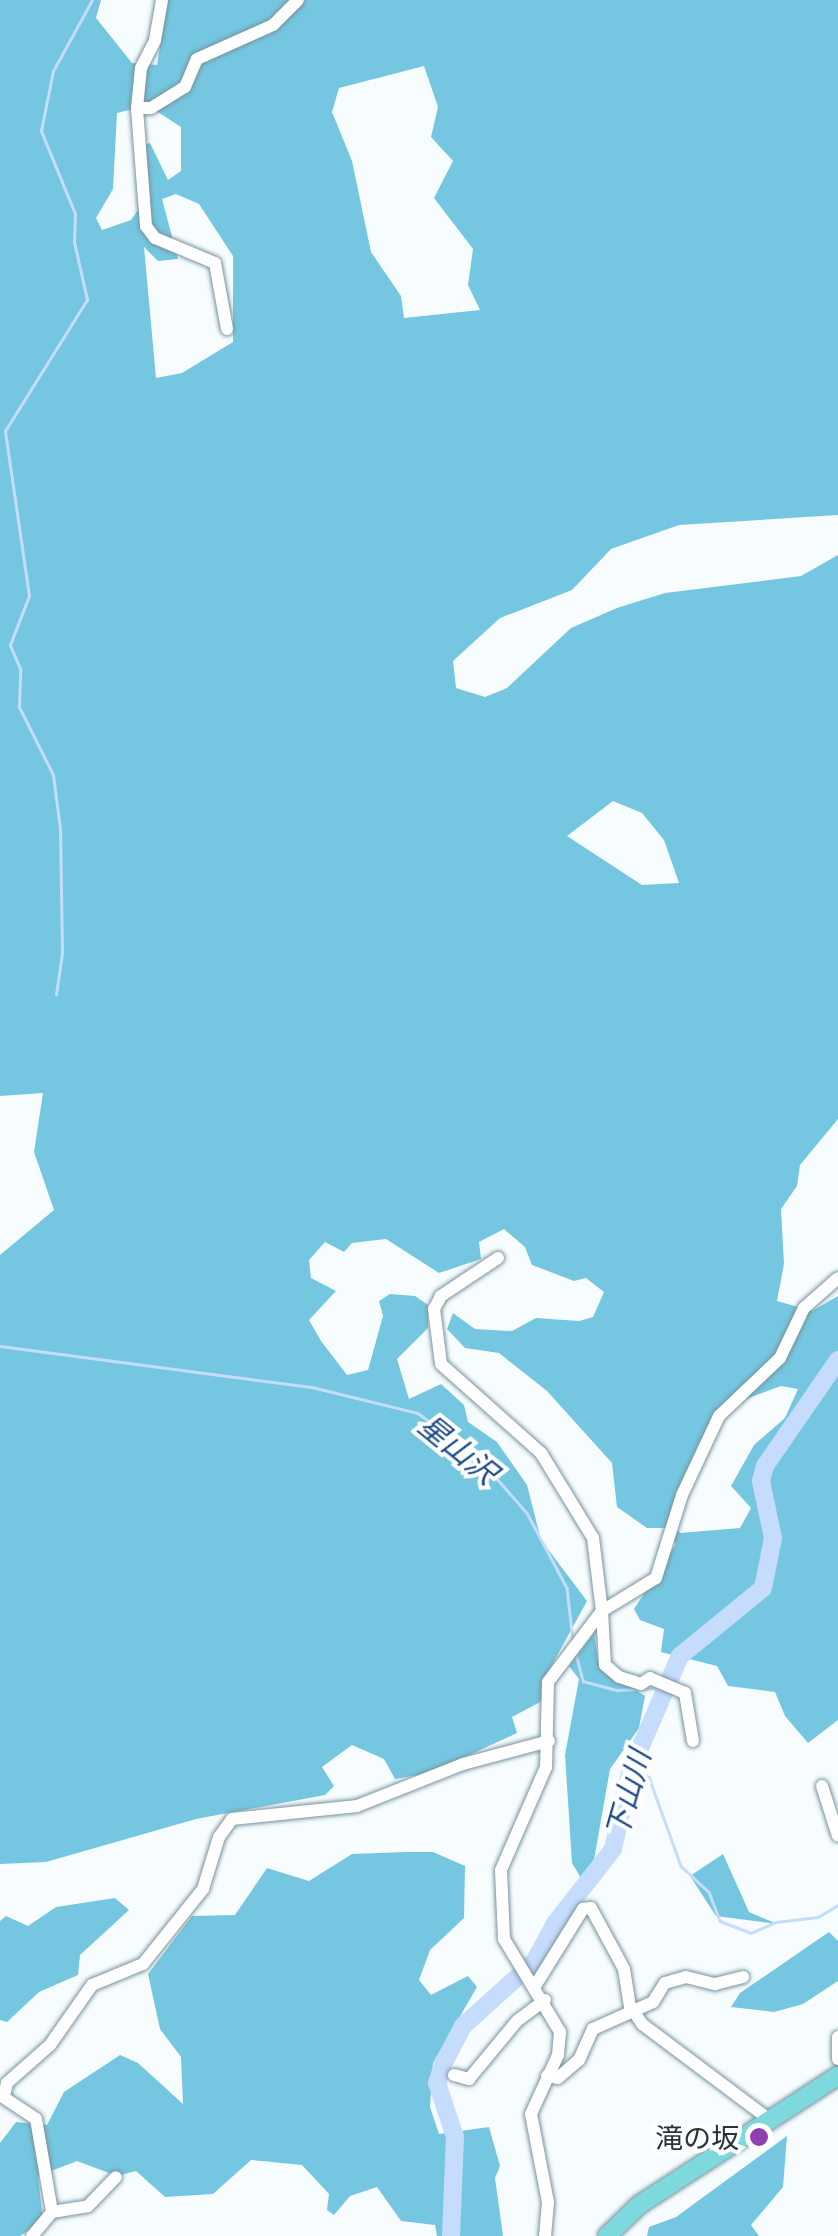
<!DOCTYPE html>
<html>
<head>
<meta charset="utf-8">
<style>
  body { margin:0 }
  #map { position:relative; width:838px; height:2236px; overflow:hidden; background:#f7fdff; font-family:"Noto Sans","Noto Sans JP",sans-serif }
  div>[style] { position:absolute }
  .forest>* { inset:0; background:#75c7e1 }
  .stream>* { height:2.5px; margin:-1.25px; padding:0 1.25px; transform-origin:1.25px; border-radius:1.25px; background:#c5dcfd }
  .river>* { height:18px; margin:-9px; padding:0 9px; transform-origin:9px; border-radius:9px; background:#c5dcfd }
  .roads { filter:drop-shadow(0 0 2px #77939c) drop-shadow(0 0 2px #77939c) }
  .minor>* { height:12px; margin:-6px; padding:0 6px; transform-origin:6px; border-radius:6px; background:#fff }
  .major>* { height:18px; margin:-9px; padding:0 9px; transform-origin:9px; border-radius:9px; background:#7ed9de }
  .dots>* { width:28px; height:28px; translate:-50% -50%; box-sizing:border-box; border:5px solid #fff; border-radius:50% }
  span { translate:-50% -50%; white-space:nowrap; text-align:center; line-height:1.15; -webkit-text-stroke:8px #fff; paint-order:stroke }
  .poi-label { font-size:28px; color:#283337 }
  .right { translate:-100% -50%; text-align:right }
  .water-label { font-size:30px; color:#1b4787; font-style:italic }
</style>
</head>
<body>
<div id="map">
  <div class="forest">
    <i style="clip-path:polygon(evenodd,0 0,101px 0,96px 18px,132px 63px,157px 65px,167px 0,838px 0,838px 515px,679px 525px,611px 549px,572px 590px,500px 618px,453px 661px,456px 688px,485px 697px,507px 688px,571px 628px,617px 608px,665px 593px,801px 576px,838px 555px,838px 1119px,800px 1165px,797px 1186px,781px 1209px,784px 1264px,777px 1301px,812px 1311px,838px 1296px,838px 1720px,808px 1743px,785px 1716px,775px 1692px,728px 1686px,717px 1666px,661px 1652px,664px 1629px,640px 1620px,634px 1609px,676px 1544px,665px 1528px,647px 1528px,617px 1507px,612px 1463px,547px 1391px,499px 1353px,465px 1348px,447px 1329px,453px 1313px,475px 1329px,512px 1331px,536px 1318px,579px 1321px,593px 1317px,604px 1292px,586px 1278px,574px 1281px,532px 1265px,525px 1247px,504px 1229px,479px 1242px,481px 1259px,439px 1273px,386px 1239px,352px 1243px,344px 1252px,325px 1242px,309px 1260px,311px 1278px,336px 1291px,309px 1320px,321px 1341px,347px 1375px,368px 1370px,383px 1316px,379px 1301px,390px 1294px,415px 1296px,428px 1305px,428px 1328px,397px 1359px,409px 1399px,441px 1384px,464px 1405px,468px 1422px,497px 1442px,527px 1485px,541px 1540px,587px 1601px,548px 1672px,542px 1701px,512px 1717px,517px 1733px,430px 1773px,395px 1779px,384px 1759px,352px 1745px,322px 1767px,334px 1786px,325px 1795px,196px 1819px,46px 1862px,0 1864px,0 1255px,54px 1210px,34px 1152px,43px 1093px,0 1096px,0 0,424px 66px,438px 107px,431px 137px,453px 161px,434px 198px,473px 249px,468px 285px,480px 310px,404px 318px,401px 296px,371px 252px,352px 161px,332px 112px,339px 88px,424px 66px,0 0,129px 110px,158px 112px,181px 127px,181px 171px,168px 180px,150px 143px,136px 148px,138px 210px,131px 220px,102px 230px,96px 218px,113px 189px,117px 113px,129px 110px,0 0,176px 194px,199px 204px,233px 256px,233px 342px,182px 373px,156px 378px,144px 247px,158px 261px,178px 259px,162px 199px,176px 194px,0 0,613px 801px,642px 813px,664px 840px,679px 883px,642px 885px,567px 836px,613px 801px,0 0,781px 1386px,798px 1389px,785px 1418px,754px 1445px,731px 1486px,751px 1508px,740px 1528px,680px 1533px,672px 1523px,719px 1409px,781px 1386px)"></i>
    <i style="clip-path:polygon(594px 1633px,599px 1667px,645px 1696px,639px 1728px,610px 1769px,594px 1860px,581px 1878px,572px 1863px,565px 1755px,579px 1679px,569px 1666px)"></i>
    <i style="clip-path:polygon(405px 1852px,433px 1852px,465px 1866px,464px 1918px,430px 1950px,419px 1980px,431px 1995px,468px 1976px,477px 1987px,433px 2063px,430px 2107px,439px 2134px,489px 2127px,500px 2166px,495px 2178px,503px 2236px,437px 2236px,435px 2225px,401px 2221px,377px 2187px,350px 2196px,334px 2215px,327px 2210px,329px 2194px,302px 2165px,251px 2160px,213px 2194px,165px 2197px,136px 2171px,117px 2176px,77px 2161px,38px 2176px,43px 2220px,20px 2236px,0 2236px,0 2143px,16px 2122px,47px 2125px,64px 2092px,120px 2055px,138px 2063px,183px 2104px,181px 2057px,160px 2029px,148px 1974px,192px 1916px,235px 1915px,267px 1868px,309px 1881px,352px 1854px)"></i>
    <i style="clip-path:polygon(723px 1854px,749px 1912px,777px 1924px,716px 1916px,690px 1876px)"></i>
    <i style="clip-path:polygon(115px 1898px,129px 1910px,80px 1955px,78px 1975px,39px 1992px,7px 2022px,0 2020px,0 1921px,6px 1916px,28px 1926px,56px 1907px)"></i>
    <i style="clip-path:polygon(829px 1932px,838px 1941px,838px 1981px,803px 2004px,774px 2012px,731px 2007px,740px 1993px)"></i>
    <i style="clip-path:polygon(787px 2136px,783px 2187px,751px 2225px,759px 2236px,647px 2236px,649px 2227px,676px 2217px)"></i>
  </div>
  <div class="stream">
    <i style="left:56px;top:995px;width:42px;rotate:-81.9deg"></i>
    <i style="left:62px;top:953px;width:124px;rotate:-90.9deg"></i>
    <i style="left:60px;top:829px;width:54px;rotate:-97.4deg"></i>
    <i style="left:53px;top:775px;width:76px;rotate:-116.6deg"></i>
    <i style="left:19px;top:707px;width:38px;rotate:-88deg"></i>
    <i style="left:20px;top:669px;width:26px;rotate:-113deg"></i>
    <i style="left:10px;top:645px;width:53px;rotate:-68.8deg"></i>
    <i style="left:29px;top:596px;width:167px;rotate:-98.3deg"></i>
    <i style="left:5px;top:431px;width:155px;rotate:-58deg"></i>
    <i style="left:87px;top:300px;width:59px;rotate:-102.6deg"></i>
    <i style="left:74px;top:242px;width:28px;rotate:-88deg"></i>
    <i style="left:75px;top:214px;width:90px;rotate:-112.3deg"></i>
    <i style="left:41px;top:131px;width:61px;rotate:-78.7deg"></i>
    <i style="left:53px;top:71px;width:81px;rotate:-61.2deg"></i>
    <i style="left:0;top:1346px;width:315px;rotate:7.5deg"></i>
    <i style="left:312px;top:1387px;width:109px;rotate:13.8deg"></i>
    <i style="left:418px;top:1413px;width:77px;rotate:36.6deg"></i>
    <i style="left:480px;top:1459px;width:72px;rotate:49deg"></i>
    <i style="left:527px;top:1513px;width:85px;rotate:61.9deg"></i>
    <i style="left:567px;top:1588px;width:53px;rotate:83.5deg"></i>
    <i style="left:576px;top:1654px;width:28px;rotate:75deg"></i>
    <i style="left:583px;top:1681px;width:35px;rotate:15deg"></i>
    <i style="left:617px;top:1690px;width:43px;rotate:-2.7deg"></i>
    <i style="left:631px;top:1769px;width:20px;rotate:24deg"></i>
    <i style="left:649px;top:1777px;width:95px;rotate:70.2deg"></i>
    <i style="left:681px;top:1866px;width:38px;rotate:43deg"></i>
    <i style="left:709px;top:1892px;width:31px;rotate:69deg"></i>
    <i style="left:720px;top:1921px;width:33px;rotate:21deg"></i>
    <i style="left:751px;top:1933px;width:27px;rotate:-24deg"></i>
    <i style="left:776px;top:1922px;width:42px;rotate:-6.8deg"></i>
    <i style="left:818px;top:1917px;width:23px;rotate:-31deg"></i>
  </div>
  <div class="river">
    <i style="left:451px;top:2236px;width:99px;rotate:-87.7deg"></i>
    <i style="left:455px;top:2137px;width:57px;rotate:-108.4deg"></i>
    <i style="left:437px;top:2083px;width:20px;rotate:-72deg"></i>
    <i style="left:443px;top:2064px;width:43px;rotate:-62.2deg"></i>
    <i style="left:463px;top:2026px;width:96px;rotate:-42deg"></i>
    <i style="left:534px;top:1962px;width:46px;rotate:-61.2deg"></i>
    <i style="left:556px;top:1922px;width:93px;rotate:-52deg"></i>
    <i style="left:613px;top:1849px;width:82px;rotate:-77.3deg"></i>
    <i style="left:631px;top:1769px;width:123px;rotate:-66.6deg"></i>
    <i style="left:680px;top:1656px;width:107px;rotate:-39.3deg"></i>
    <i style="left:763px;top:1588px;width:51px;rotate:-78.7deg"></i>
    <i style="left:773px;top:1538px;width:58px;rotate:-101.9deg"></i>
    <i style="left:761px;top:1481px;width:16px;rotate:-75deg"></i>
    <i style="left:765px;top:1466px;width:129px;rotate:-55.4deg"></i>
  </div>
  <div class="roads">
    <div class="minor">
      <i style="left:137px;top:108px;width:40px;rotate:-84.3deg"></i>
      <i style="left:141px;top:68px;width:31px;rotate:-63deg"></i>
      <i style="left:155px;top:40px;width:41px;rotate:-80.1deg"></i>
      <i style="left:227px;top:329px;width:67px;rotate:-100.3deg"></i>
      <i style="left:215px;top:263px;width:65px;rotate:-157.4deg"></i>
      <i style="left:155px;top:238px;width:15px;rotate:-127deg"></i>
      <i style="left:146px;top:226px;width:118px;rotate:-94.4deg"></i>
      <i style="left:137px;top:108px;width:14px"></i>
      <i style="left:151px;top:108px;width:40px;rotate:-32deg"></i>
      <i style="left:185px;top:87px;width:30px;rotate:-67deg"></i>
      <i style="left:197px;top:59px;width:83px;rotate:-24.1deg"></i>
      <i style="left:273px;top:25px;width:35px;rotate:-45deg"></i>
      <i style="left:498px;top:1258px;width:69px;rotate:146.3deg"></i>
      <i style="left:441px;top:1296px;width:15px;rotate:118deg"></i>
      <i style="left:434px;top:1309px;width:55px;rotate:82.7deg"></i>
      <i style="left:441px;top:1364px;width:134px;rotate:41.7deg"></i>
      <i style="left:541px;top:1453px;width:100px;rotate:58.5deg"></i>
      <i style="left:593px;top:1538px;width:74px;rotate:83deg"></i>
      <i style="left:602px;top:1611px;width:89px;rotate:127.3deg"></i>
      <i style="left:548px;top:1682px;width:85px;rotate:91.3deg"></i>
      <i style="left:546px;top:1767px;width:112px;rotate:113.6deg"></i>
      <i style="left:501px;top:1870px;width:69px;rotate:87.5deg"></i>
      <i style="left:504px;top:1939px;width:109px;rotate:58.9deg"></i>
      <i style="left:560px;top:2032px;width:23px;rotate:95deg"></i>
      <i style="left:558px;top:2055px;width:65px;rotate:114.6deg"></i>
      <i style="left:531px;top:2114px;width:90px;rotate:79.1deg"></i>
      <i style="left:548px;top:2202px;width:34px;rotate:95deg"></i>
      <i style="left:693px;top:1741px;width:49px;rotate:-99.5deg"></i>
      <i style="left:685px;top:1693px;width:38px;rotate:-157deg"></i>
      <i style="left:650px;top:1678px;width:11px;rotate:146deg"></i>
      <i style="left:641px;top:1684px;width:23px;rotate:-162deg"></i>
      <i style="left:619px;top:1677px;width:18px;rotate:-139deg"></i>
      <i style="left:605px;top:1665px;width:54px;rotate:-93.2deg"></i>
      <i style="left:602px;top:1611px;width:63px;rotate:-31.4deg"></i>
      <i style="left:656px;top:1578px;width:87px;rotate:-72.6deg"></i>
      <i style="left:682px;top:1495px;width:87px;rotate:-64.9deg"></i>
      <i style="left:719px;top:1416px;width:84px;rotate:-43.6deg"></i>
      <i style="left:780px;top:1358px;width:55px;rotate:-64.4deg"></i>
      <i style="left:804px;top:1308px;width:45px;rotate:-41.4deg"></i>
      <i style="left:822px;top:1786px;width:52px;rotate:72.3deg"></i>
      <i style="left:535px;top:1986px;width:91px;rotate:-58.1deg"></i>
      <i style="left:583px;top:1909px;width:8px;rotate:-7deg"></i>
      <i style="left:591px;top:1908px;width:69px;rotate:61.6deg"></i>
      <i style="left:624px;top:1969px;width:37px;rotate:81deg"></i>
      <i style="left:630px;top:2006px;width:22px;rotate:56deg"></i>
      <i style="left:642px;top:2024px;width:160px;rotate:36.9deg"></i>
      <i style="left:838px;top:2037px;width:22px;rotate:90deg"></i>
      <i style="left:454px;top:2075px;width:16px;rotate:15deg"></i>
      <i style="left:469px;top:2079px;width:75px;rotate:-50.4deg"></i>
      <i style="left:517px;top:2021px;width:35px;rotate:-37deg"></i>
      <i style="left:547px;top:2076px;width:11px;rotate:10deg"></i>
      <i style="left:558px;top:2078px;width:28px;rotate:-41deg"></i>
      <i style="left:579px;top:2060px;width:34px;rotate:-66deg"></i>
      <i style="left:593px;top:2029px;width:66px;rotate:-24.2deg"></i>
      <i style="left:653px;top:2002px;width:22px;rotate:-58deg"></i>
      <i style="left:665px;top:1983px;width:22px;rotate:-16deg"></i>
      <i style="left:686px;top:1977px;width:30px;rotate:14deg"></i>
      <i style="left:715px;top:1984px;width:29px;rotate:-14deg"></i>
      <i style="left:0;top:2095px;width:43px;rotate:33.7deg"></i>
      <i style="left:36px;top:2119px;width:94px;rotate:80.2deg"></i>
      <i style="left:4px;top:2096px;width:13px;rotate:-77deg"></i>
      <i style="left:7px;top:2083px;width:57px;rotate:-41.5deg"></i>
      <i style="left:50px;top:2045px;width:73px;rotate:-55deg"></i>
      <i style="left:92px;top:1985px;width:55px;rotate:-22.4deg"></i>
      <i style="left:143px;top:1964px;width:96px;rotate:-51.3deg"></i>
      <i style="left:203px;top:1889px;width:54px;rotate:-72.9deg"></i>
      <i style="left:219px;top:1837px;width:22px;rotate:-54deg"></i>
      <i style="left:232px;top:1819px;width:126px;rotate:-5.9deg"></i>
      <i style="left:357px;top:1806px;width:114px;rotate:-21.6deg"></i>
      <i style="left:463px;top:1764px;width:89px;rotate:-15deg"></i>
      <i style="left:32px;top:2236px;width:31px;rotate:-50deg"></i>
      <i style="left:52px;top:2212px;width:36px;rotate:-9deg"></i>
      <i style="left:88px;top:2206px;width:40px;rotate:-46deg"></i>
    </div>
    <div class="major">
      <i style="left:607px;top:2236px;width:45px;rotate:-44.1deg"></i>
      <i style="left:639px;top:2205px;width:237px;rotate:-33deg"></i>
    </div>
  </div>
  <div class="dots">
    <i style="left:759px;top:2137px;background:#9040af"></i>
  </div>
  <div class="poi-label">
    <span class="right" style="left:739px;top:2137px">滝の坂</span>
  </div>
  <div class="water-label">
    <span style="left:458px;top:1449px;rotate:39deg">星山沢</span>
    <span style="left:628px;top:1794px;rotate:-74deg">下山川</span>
  </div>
</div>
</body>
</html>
